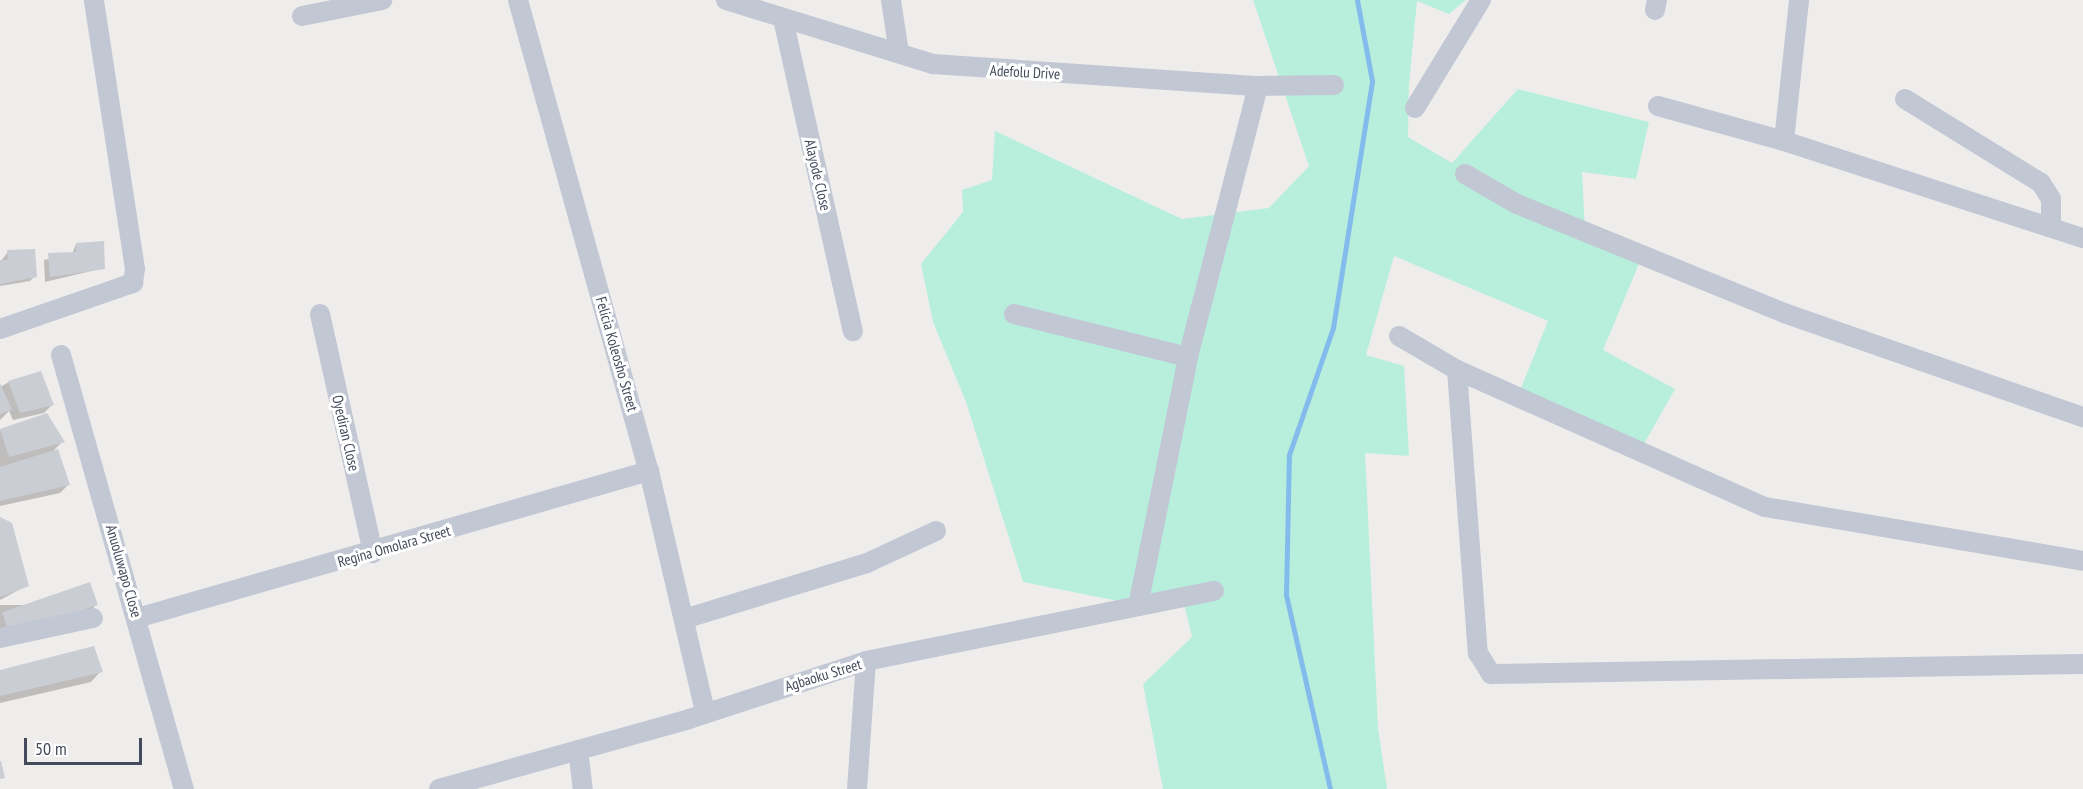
<!DOCTYPE html>
<html>
<head>
<meta charset="utf-8">
<style>
  body { margin:0 }
  #map { position:relative; width:2083px; height:789px; overflow:hidden; background:#efedec; font-family:"PT Sans Narrow",sans-serif }
  div>[style] { position:absolute }
  .green>* { inset:0; background:#b8efdc }
  .shadow>* { inset:0; background:#0003 }
  .stream>* { height:4.5px; margin:-2.25px; padding:0 2.25px; transform-origin:2.25px; border-radius:2.25px; background:#84bbed }
  .building>* { inset:0; background:#cbcdd4; transform-origin:0 0 }
  .minor>* { height:20px; margin:-10px; padding:0 10px; transform-origin:10px; border-radius:10px; background:#c2c7d4 }
  span { translate:-50% -50%; white-space:nowrap; text-align:center; line-height:1.15; -webkit-text-stroke:6px #fff; paint-order:stroke }
  .street-label { font-size:15px; color:#444a5a }
  .scale { position:absolute; left:24px; top:738px; width:118px; height:27px; box-sizing:border-box; border:3px solid #444a5a; border-top:0; padding-left:8px; font-size:18px; line-height:21px; white-space:nowrap; color:#444a5a; -webkit-text-stroke:4px #fff; paint-order:stroke }
</style>
</head>
<body>
<div id="map">
  <div class="green">
    <i style="clip-path:polygon(1253px 0,1466px 0,1449px 14px,1417px 1px,1409px 84px,1408px 137px,1452px 163px,1518px 89px,1649px 122px,1636px 179px,1582px 172px,1585px 231px,1643px 254px,1603px 350px,1675px 389px,1640px 451px,1517px 398px,1548px 321px,1394px 256px,1366px 355px,1404px 366px,1409px 456px,1365px 453px,1378px 728px,1387px 789px,1163px 789px,1143px 684px,1192px 637px,1181px 591px,1118px 601px,1023px 582px,966px 402px,933px 322px,921px 264px,963px 212px,962px 190px,992px 180px,995px 131px,1182px 219px,1269px 208px,1309px 166px)"></i>
  </div>
  <div class="shadow">
    <i style="clip-path:polygon(76px 244px,104px 268px,45px 282px,44px 260px,72px 254px)"></i>
    <i style="clip-path:polygon(8px 252px,35px 276px,30px 281px,0 286px,0 262px)"></i>
    <i style="clip-path:polygon(9px 382px,52px 405px,44px 413px,13px 420px,9px 411px,0 420px,0 387px)"></i>
    <i style="clip-path:polygon(46px 415px,63px 441px,52px 452px,68px 485px,60px 493px,0 506px,0 430px)"></i>
    <i style="clip-path:polygon(0 519px,28px 585px,0 600px)"></i>
    <i style="clip-path:polygon(0 605px,96px 605px,88px 613px,0 635px)"></i>
    <i style="clip-path:polygon(101px 671px,91px 682px,0 703px,0 672px)"></i>
  </div>
  <div class="stream">
    <i style="left:1330px;top:789px;width:199px;rotate:-102.8deg"></i>
    <i style="left:1286px;top:595px;width:140px;rotate:-88.8deg"></i>
    <i style="left:1289px;top:455px;width:134px;rotate:-70.9deg"></i>
    <i style="left:1333px;top:328px;width:250px;rotate:-81deg"></i>
    <i style="left:1372px;top:81px;width:82px;rotate:-100.5deg"></i>
  </div>
  <div class="building">
    <i style="clip-path:polygon(104px 241px,105px 269px,50px 277px,48px 253px,76px 252px,76px 243px)"></i>
    <i style="clip-path:polygon(35px 249px,37px 277px,0 284px,0 260px,8px 260px,7px 250px)"></i>
    <i style="clip-path:polygon(41px 371px,54px 405px,20px 413px,8px 381px)"></i>
    <i style="clip-path:polygon(0 383px,12px 410px,0 414px)"></i>
    <i style="clip-path:polygon(47px 413px,65px 442px,9px 457px,0 429px)"></i>
    <i style="clip-path:polygon(58px 449px,70px 485px,0 501px,0 467px)"></i>
    <i style="clip-path:polygon(0 517px,12px 523px,29px 586px,0 597px)"></i>
    <i style="left:90px;top:582px;width:24px;height:93px;rotate:71deg"></i>
    <i style="clip-path:polygon(94px 646px,103px 672px,0 696px,0 670px)"></i>
    <i style="clip-path:polygon(0 761px,1px 761px,5px 778px,0 779px)"></i>
  </div>
  <div class="minor">
    <i style="left:518px;top:0;width:489px;rotate:74.5deg"></i>
    <i style="left:649px;top:471px;width:246px;rotate:76.9deg"></i>
    <i style="left:726px;top:0;width:217px;rotate:17.2deg"></i>
    <i style="left:933px;top:64px;width:326px;rotate:3.9deg"></i>
    <i style="left:1258px;top:86px;width:76px;rotate:-0.8deg"></i>
    <i style="left:891px;top:0;width:54px;rotate:81.4deg"></i>
    <i style="left:1655px;top:10px;width:10px;rotate:-79deg"></i>
    <i style="left:302px;top:16px;width:82px;rotate:-11.3deg"></i>
    <i style="left:783px;top:19px;width:320px;rotate:77.4deg"></i>
    <i style="left:1905px;top:99px;width:160px;rotate:31.7deg"></i>
    <i style="left:2041px;top:183px;width:19px;rotate:58deg"></i>
    <i style="left:2051px;top:199px;width:27px;rotate:90deg"></i>
    <i style="left:1658px;top:106px;width:131px;rotate:15.5deg"></i>
    <i style="left:1784px;top:141px;width:314px;rotate:18deg"></i>
    <i style="left:1415px;top:108px;width:127px;rotate:-58.6deg"></i>
    <i style="left:1784px;top:141px;width:142px;rotate:-83.9deg"></i>
    <i style="left:1465px;top:174px;width:60px;rotate:30deg"></i>
    <i style="left:1517px;top:204px;width:288px;rotate:22.2deg"></i>
    <i style="left:1784px;top:313px;width:317px;rotate:19.2deg"></i>
    <i style="left:320px;top:314px;width:245px;rotate:77.5deg"></i>
    <i style="left:1014px;top:314px;width:179px;rotate:13.9deg"></i>
    <i style="left:0;top:329px;width:141px;rotate:-19.1deg"></i>
    <i style="left:133px;top:283px;width:14px;rotate:-82deg"></i>
    <i style="left:135px;top:269px;width:272px;rotate:-98.7deg"></i>
    <i style="left:1399px;top:336px;width:67px;rotate:30.4deg"></i>
    <i style="left:1457px;top:370px;width:337px;rotate:24deg"></i>
    <i style="left:1765px;top:507px;width:323px;rotate:9.6deg"></i>
    <i style="left:61px;top:355px;width:451px;rotate:74.2deg"></i>
    <i style="left:1457px;top:370px;width:284px;rotate:85.8deg"></i>
    <i style="left:1478px;top:653px;width:25px;rotate:58deg"></i>
    <i style="left:1491px;top:674px;width:592px;rotate:-0.97deg"></i>
    <i style="left:1138px;top:606px;width:254px;rotate:-78.6deg"></i>
    <i style="left:1188px;top:357px;width:280px;rotate:-75.5deg"></i>
    <i style="left:137px;top:618px;width:533px;rotate:-16.02deg"></i>
    <i style="left:684px;top:619px;width:191px;rotate:-17deg"></i>
    <i style="left:867px;top:563px;width:76px;rotate:-24.9deg"></i>
    <i style="left:0;top:638px;width:95px;rotate:-12.1deg"></i>
    <i style="left:578px;top:750px;width:39px;rotate:83deg"></i>
    <i style="left:439px;top:789px;width:260px;rotate:-15.6deg"></i>
    <i style="left:689px;top:719px;width:186px;rotate:-18.1deg"></i>
    <i style="left:866px;top:661px;width:355px;rotate:-11.4deg"></i>
    <i style="left:857px;top:789px;width:128px;rotate:-86deg"></i>
  </div>
  <div class="street-label">
    <span style="left:1025px;top:72px;rotate:3deg">Adefolu Drive</span>
    <span style="left:818px;top:175px;rotate:77deg">Alayode Close</span>
    <span style="left:617px;top:354px;rotate:74deg">Felicia Koleosho Street</span>
    <span style="left:346px;top:433px;rotate:77deg">Oyediran Close</span>
    <span style="left:394px;top:546px;rotate:-16deg">Regina Omolara Street</span>
    <span style="left:124px;top:571px;rotate:74deg">Anuoluwapo Close</span>
    <span style="left:823px;top:675px;rotate:-17deg">Agbaoku Street</span>
  </div>
  <div class="scale">50 m</div>
</div>
</body>
</html>
